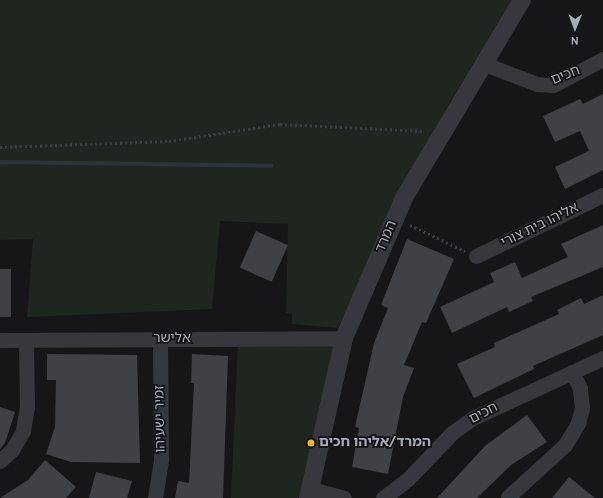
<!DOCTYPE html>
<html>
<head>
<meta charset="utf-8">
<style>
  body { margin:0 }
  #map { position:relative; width:603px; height:498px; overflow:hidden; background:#161618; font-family:Overpass,"Noto Sans Hebrew",sans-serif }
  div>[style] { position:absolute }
  .green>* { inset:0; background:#1e261f }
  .stream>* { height:4px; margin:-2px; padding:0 2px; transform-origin:2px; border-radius:2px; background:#2c353c }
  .building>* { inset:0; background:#404145; transform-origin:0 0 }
  .path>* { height:2.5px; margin-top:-1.25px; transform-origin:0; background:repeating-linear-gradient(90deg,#3d3f44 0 2px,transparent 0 5px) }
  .minor>* { height:15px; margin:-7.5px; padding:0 7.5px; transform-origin:7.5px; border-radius:7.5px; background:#37383d }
  .tertiary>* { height:18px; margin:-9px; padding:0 9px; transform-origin:9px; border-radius:9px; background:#37383d }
  .dots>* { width:11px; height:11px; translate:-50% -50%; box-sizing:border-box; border:2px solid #111113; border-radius:50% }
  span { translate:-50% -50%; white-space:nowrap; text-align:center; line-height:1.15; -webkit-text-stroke:3.5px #111113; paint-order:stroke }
  .street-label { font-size:14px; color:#a8adb8 }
  .poi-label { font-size:14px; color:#a8adb8; font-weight:700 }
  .left { translate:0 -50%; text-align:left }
  .north { position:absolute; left:555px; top:8px; width:40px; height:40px; -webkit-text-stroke:3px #111113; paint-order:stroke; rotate:181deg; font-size:11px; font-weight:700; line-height:16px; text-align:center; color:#a8adb8 }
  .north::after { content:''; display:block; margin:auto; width:14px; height:18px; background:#a8adb8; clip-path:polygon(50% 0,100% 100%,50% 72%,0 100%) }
</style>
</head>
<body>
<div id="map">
  <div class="green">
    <i style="clip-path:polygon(0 0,511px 0,440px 119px,338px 328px,292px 324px,292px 314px,286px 313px,288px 224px,220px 221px,212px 309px,27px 317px,33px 239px,0 240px)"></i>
    <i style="clip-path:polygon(238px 340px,336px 344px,300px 498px,231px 498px)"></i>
  </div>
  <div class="stream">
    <i style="left:0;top:162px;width:271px;rotate:0.8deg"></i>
  </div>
  <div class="building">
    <i style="clip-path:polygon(603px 94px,603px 170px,565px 189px,555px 167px,589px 151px,580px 131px,555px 142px,543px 116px,580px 99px,583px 104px)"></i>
    <i style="clip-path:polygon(603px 225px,603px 267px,531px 297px,533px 301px,509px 312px,507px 307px,452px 333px,440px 307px,494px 282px,490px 273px,515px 262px,522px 278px,568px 257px,561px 244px)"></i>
    <i style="left:256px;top:231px;width:35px;height:40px;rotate:24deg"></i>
    <i style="clip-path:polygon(407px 239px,454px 259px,426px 323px,422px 322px,404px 365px,414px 368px,403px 397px,388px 474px,352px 467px,359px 428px,355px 427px,374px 343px,388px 308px,381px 305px)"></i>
    <i style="left:0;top:269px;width:11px;height:48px"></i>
    <i style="clip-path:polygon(603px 295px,603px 335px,533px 366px,534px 369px,474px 398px,457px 364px,495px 347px,494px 343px,559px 314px,557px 310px,581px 298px,584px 304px)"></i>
    <i style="clip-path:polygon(47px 354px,137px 355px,140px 463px,71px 462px,46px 454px,55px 427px,56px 380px,47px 380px)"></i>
    <i style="clip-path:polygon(192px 354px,228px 356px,223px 498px,175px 498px,178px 481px,189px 483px,194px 383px,191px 383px)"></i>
    <i style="clip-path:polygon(0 407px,15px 412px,5px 443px,0 449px)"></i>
    <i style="clip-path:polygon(527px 415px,547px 442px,511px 465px,477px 498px,437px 498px,486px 445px)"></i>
    <i style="clip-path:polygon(45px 460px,76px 487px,66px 498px,0 498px,28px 480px)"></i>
    <i style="clip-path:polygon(96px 472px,132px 481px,127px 498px,89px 498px)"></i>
    <i style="clip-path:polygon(569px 477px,595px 498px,552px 498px)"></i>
  </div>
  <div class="path">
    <i style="left:0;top:147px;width:169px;rotate:-2deg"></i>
    <i style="left:169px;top:141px;width:112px;rotate:-8.7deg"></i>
    <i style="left:280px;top:124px;width:145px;rotate:2.8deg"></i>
    <i style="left:410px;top:225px;width:61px;rotate:25.3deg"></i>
  </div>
  <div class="minor">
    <i style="left:482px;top:63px;width:59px;rotate:20.9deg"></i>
    <i style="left:537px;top:84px;width:16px;rotate:4deg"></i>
    <i style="left:553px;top:85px;width:56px;rotate:-27.5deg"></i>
    <i style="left:476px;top:256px;width:141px;rotate:-25.7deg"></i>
    <i style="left:0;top:340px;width:344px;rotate:-0.3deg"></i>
    <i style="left:0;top:461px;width:16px;rotate:-43deg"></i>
    <i style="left:12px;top:450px;width:22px;rotate:-60deg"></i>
    <i style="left:23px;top:431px;width:24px;rotate:-81deg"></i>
    <i style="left:27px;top:407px;width:67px;rotate:-90.9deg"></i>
    <i style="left:311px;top:489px;width:34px;rotate:15deg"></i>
    <i style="left:508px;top:497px;width:77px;rotate:-42.4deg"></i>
    <i style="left:565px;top:445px;width:26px;rotate:-59deg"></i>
    <i style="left:578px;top:423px;width:16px;rotate:-75deg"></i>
    <i style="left:582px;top:408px;width:20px;rotate:-96deg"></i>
    <i style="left:580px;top:388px;width:18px;rotate:-117deg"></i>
    <i style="left:155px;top:498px;width:39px;rotate:-81deg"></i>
    <i style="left:161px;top:459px;width:120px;rotate:-90.5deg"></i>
    <i style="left:383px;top:498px;width:31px;rotate:-37deg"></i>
    <i style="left:408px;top:479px;width:64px;rotate:-46.3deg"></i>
    <i style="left:452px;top:433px;width:26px;rotate:-36deg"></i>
    <i style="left:473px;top:418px;width:143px;rotate:-24.8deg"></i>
  </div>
  <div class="tertiary">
    <i style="left:308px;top:498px;width:164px;rotate:-77.3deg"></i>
    <i style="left:344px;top:338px;width:155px;rotate:-66.8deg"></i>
    <i style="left:405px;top:196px;width:228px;rotate:-59.2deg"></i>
  </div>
  <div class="dots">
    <i style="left:311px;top:443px;background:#f2b134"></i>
  </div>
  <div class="street-label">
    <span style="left:566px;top:76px;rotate:-22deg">חכים</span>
    <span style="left:540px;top:226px;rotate:-26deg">אליהו בית צורי</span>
    <span style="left:387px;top:237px;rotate:-67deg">המרד</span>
    <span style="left:172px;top:339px">אלישר</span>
    <span style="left:484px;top:414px;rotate:-27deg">חכים</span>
    <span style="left:161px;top:419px;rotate:-91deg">זמיר ישעיהו</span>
  </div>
  <div class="poi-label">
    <span class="left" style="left:319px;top:443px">המרד/אליהו חכים</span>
  </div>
  <div class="north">N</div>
</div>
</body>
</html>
